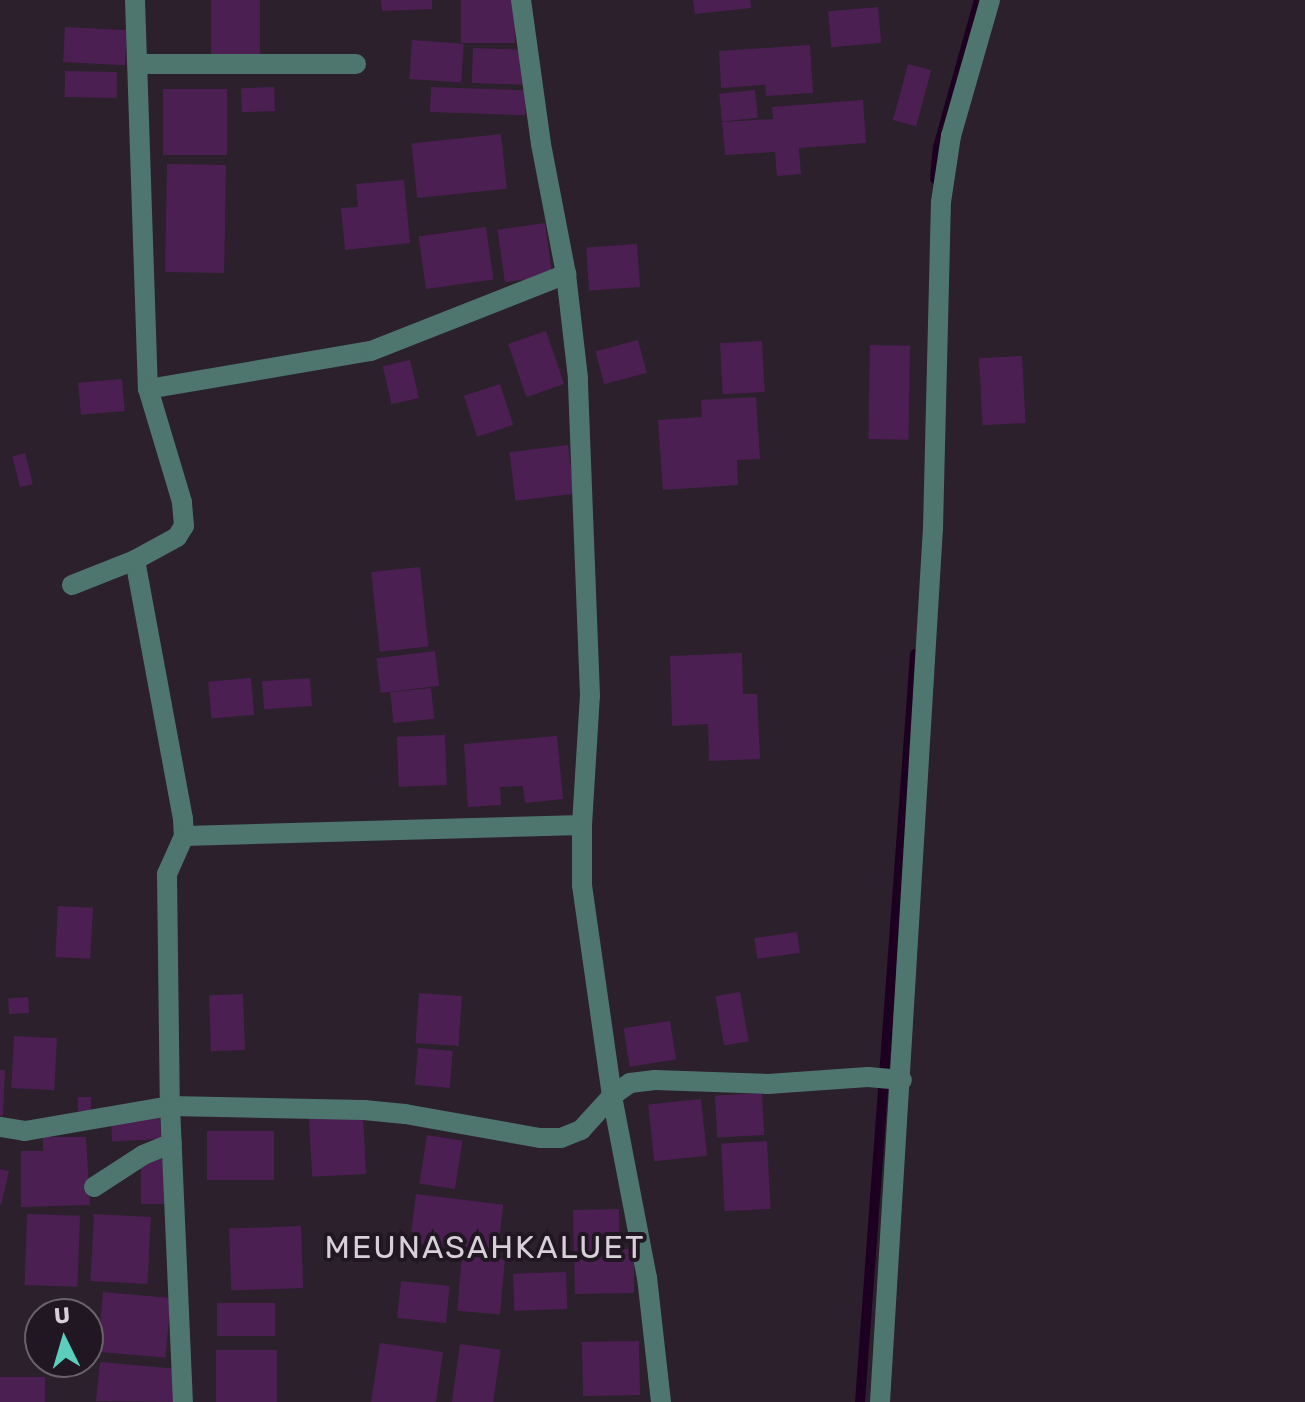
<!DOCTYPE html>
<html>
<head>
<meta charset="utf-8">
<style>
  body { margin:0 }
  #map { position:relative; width:1305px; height:1402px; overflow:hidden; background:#2b202c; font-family:Rubik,sans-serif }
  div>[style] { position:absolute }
  .stream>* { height:10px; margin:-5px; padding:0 5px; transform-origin:5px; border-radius:5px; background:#1d0021 }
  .building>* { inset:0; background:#4c1f52; transform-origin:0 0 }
  .minor>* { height:20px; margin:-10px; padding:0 10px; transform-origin:10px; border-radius:10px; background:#4e756e }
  span { translate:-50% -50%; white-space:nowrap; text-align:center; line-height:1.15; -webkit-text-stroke:8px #211723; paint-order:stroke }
  .quarter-label { font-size:32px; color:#d7d0d8; letter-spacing:2px }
  .north { position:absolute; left:24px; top:1298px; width:80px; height:80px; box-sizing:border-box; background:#211723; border:2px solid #6a616b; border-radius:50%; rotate:355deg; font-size:22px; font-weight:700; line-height:32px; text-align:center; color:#d7d0d8 }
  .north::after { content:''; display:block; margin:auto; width:28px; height:36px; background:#5bcebc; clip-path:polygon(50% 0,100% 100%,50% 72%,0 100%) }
</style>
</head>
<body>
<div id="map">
  <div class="stream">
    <i style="left:935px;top:179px;width:32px;rotate:-85deg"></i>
    <i style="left:938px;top:147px;width:153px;rotate:-74.4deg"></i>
    <i style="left:860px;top:1402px;width:750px;rotate:-85.79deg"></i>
  </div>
  <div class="building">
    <i style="left:211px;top:0;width:49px;height:55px"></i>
    <i style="clip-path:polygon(381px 0,432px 0,432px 9px,382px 11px)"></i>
    <i style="left:461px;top:0;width:54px;height:43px"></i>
    <i style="clip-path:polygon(693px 0,750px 0,751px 8px,695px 14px)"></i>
    <i style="left:878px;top:7px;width:36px;height:50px;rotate:85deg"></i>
    <i style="left:65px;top:27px;width:62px;height:35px;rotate:3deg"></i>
    <i style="left:412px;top:40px;width:52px;height:39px;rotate:4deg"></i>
    <i style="clip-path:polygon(810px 45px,813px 93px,766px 96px,765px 85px,721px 88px,719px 51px)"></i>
    <i style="left:473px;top:48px;width:54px;height:35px;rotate:2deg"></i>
    <i style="left:908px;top:64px;width:24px;height:58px;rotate:15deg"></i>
    <i style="left:65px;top:71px;width:52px;height:26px;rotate:1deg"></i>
    <i style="left:274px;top:87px;width:24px;height:33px;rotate:88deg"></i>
    <i style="left:431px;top:87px;width:95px;height:25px;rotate:2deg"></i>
    <i style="left:163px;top:89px;width:64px;height:66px"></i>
    <i style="left:755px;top:90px;width:28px;height:36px;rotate:84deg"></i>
    <i style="clip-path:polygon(863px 100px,866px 143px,799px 148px,801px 174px,777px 176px,775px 152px,725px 155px,722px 122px,773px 119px,772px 107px)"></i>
    <i style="left:501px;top:134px;width:55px;height:90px;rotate:84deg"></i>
    <i style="left:167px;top:164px;width:59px;height:108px;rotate:1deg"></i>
    <i style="clip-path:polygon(404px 180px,410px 243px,345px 250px,341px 208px,358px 207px,356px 184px)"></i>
    <i style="left:545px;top:223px;width:53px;height:48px;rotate:82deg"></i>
    <i style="left:486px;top:227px;width:53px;height:68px;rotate:82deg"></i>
    <i style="left:637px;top:244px;width:43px;height:51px;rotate:86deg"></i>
    <i style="left:546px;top:331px;width:56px;height:40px;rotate:71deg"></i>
    <i style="left:638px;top:340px;width:34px;height:44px;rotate:75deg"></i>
    <i style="left:762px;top:341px;width:51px;height:42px;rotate:87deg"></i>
    <i style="left:870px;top:345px;width:40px;height:94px;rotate:1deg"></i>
    <i style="left:1022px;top:356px;width:67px;height:43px;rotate:87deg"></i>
    <i style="left:410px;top:360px;width:39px;height:28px;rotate:77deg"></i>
    <i style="left:122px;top:379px;width:32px;height:44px;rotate:85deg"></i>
    <i style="left:500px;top:384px;width:43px;height:38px;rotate:72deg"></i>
    <i style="clip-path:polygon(756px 397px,760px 459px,737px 460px,738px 485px,663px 490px,658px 420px,702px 417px,701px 400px)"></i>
    <i style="left:568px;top:445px;width:49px;height:59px;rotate:83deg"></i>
    <i style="left:25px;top:453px;width:32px;height:13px;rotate:76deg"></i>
    <i style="left:420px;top:567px;width:80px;height:49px;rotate:84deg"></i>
    <i style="left:435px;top:651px;width:35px;height:59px;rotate:83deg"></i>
    <i style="clip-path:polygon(742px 653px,743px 694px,757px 694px,760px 759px,709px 761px,708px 724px,672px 726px,670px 656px)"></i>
    <i style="left:251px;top:678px;width:37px;height:43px;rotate:85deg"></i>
    <i style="left:310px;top:678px;width:28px;height:48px;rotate:86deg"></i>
    <i style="left:431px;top:688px;width:31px;height:41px;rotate:84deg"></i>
    <i style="left:445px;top:735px;width:50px;height:48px;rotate:88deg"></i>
    <i style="clip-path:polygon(557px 736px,563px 799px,525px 803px,523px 786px,500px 787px,501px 805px,468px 807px,464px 744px)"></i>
    <i style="left:58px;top:906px;width:35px;height:51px;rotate:3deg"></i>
    <i style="left:797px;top:932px;width:21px;height:43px;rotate:82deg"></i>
    <i style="left:740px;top:992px;width:50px;height:25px;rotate:80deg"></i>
    <i style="left:419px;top:993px;width:43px;height:50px;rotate:4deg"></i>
    <i style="left:243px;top:994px;width:56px;height:34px;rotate:88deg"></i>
    <i style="left:28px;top:997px;width:16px;height:20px;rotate:86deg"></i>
    <i style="left:670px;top:1021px;width:39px;height:47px;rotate:81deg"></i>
    <i style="left:14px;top:1036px;width:43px;height:52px;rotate:3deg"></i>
    <i style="left:418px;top:1048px;width:35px;height:37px;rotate:5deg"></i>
    <i style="clip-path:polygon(0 1070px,5px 1070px,3px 1116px,0 1116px)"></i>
    <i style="left:762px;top:1093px;width:42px;height:47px;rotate:87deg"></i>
    <i style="left:78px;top:1097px;width:13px;height:14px"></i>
    <i style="left:701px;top:1099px;width:57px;height:53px;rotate:84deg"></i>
    <i style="left:363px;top:1116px;width:58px;height:54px;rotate:87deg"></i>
    <i style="left:160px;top:1118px;width:21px;height:49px;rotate:87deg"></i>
    <i style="left:207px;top:1131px;width:67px;height:49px"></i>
    <i style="left:427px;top:1135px;width:36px;height:49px;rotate:9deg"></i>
    <i style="clip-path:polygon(43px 1137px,86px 1137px,90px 1205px,21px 1207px,21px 1151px,43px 1151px)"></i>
    <i style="left:767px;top:1141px;width:68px;height:46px;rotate:87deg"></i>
    <i style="left:141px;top:1159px;width:26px;height:45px"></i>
    <i style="clip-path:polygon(0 1169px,9px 1171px,1px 1205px,0 1205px)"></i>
    <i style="left:416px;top:1194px;width:88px;height:49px;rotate:7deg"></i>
    <i style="clip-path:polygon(619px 1209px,620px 1249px,634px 1249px,634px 1293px,575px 1294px,573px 1210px)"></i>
    <i style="left:27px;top:1214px;width:53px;height:71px;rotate:2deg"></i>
    <i style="left:94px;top:1214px;width:57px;height:67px;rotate:3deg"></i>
    <i style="left:301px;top:1226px;width:62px;height:72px;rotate:88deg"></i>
    <i style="left:462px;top:1256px;width:43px;height:55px;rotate:5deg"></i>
    <i style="left:566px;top:1272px;width:37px;height:53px;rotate:88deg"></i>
    <i style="left:401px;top:1281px;width:49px;height:37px;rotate:6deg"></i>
    <i style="left:103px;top:1292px;width:68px;height:60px;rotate:5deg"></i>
    <i style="left:217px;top:1303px;width:58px;height:33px"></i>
    <i style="left:639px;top:1341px;width:54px;height:57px;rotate:89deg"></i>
    <i style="clip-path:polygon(380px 1343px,443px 1352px,436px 1402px,371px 1402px)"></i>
    <i style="left:460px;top:1344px;width:41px;height:59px;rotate:8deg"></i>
    <i style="left:216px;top:1350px;width:61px;height:52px"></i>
    <i style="clip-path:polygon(100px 1362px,179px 1369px,175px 1402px,96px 1401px)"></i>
    <i style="left:45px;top:1377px;width:25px;height:45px;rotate:90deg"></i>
  </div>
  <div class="minor">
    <i style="left:135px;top:0;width:389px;rotate:88.1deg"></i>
    <i style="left:148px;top:389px;width:226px;rotate:-9.7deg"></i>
    <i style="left:371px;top:351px;width:210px;rotate:-21.5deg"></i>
    <i style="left:138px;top:64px;width:218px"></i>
    <i style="left:135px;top:560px;width:263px;rotate:79.5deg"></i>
    <i style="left:183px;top:819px;width:17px;rotate:87deg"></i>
    <i style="left:184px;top:836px;width:42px;rotate:114.1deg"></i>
    <i style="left:167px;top:874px;width:232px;rotate:89.3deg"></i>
    <i style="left:170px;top:1106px;width:296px;rotate:87.5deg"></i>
    <i style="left:72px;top:585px;width:68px;rotate:-21.6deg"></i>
    <i style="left:135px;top:560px;width:48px;rotate:-28.7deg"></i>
    <i style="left:177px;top:537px;width:13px;rotate:-58deg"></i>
    <i style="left:184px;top:526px;width:24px;rotate:-95deg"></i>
    <i style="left:182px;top:502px;width:118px;rotate:-106.7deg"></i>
    <i style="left:184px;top:836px;width:398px;rotate:-1.6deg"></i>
    <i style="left:0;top:1127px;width:25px;rotate:9deg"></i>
    <i style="left:25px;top:1131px;width:147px;rotate:-9.8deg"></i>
    <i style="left:170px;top:1106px;width:194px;rotate:1.2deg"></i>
    <i style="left:364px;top:1110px;width:41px;rotate:5.6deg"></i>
    <i style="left:405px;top:1114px;width:137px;rotate:10.1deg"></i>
    <i style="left:540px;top:1138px;width:21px"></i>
    <i style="left:561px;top:1138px;width:22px;rotate:-22deg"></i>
    <i style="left:581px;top:1130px;width:46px;rotate:-47.6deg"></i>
    <i style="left:612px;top:1096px;width:213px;rotate:-98.1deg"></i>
    <i style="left:582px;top:885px;width:60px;rotate:-90deg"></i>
    <i style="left:582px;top:825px;width:129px;rotate:-86.5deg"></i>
    <i style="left:590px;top:696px;width:318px;rotate:-92.2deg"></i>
    <i style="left:578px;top:378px;width:105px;rotate:-96.6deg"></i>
    <i style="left:566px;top:274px;width:132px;rotate:-100.9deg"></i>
    <i style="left:541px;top:144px;width:145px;rotate:-97.9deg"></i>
    <i style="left:94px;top:1187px;width:59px;rotate:-33.1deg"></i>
    <i style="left:143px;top:1155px;width:31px;rotate:-22deg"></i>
    <i style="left:661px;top:1402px;width:125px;rotate:-96.4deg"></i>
    <i style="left:647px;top:1278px;width:185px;rotate:-100.9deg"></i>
    <i style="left:612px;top:1096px;width:22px;rotate:-36deg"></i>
    <i style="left:630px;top:1083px;width:25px;rotate:-7deg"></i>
    <i style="left:655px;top:1080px;width:113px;rotate:2deg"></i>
    <i style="left:768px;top:1084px;width:100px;rotate:-4deg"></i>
    <i style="left:868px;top:1077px;width:34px;rotate:5deg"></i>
    <i style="left:880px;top:1402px;width:876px;rotate:-86.53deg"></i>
    <i style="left:933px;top:528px;width:326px;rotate:-88.6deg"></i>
    <i style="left:941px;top:202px;width:67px;rotate:-81.4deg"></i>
    <i style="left:951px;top:136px;width:141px;rotate:-74deg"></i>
  </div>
  <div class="quarter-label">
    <span style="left:485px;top:1247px">MEUNASAHKALUET</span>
  </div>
  <div class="north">U</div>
</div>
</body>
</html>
